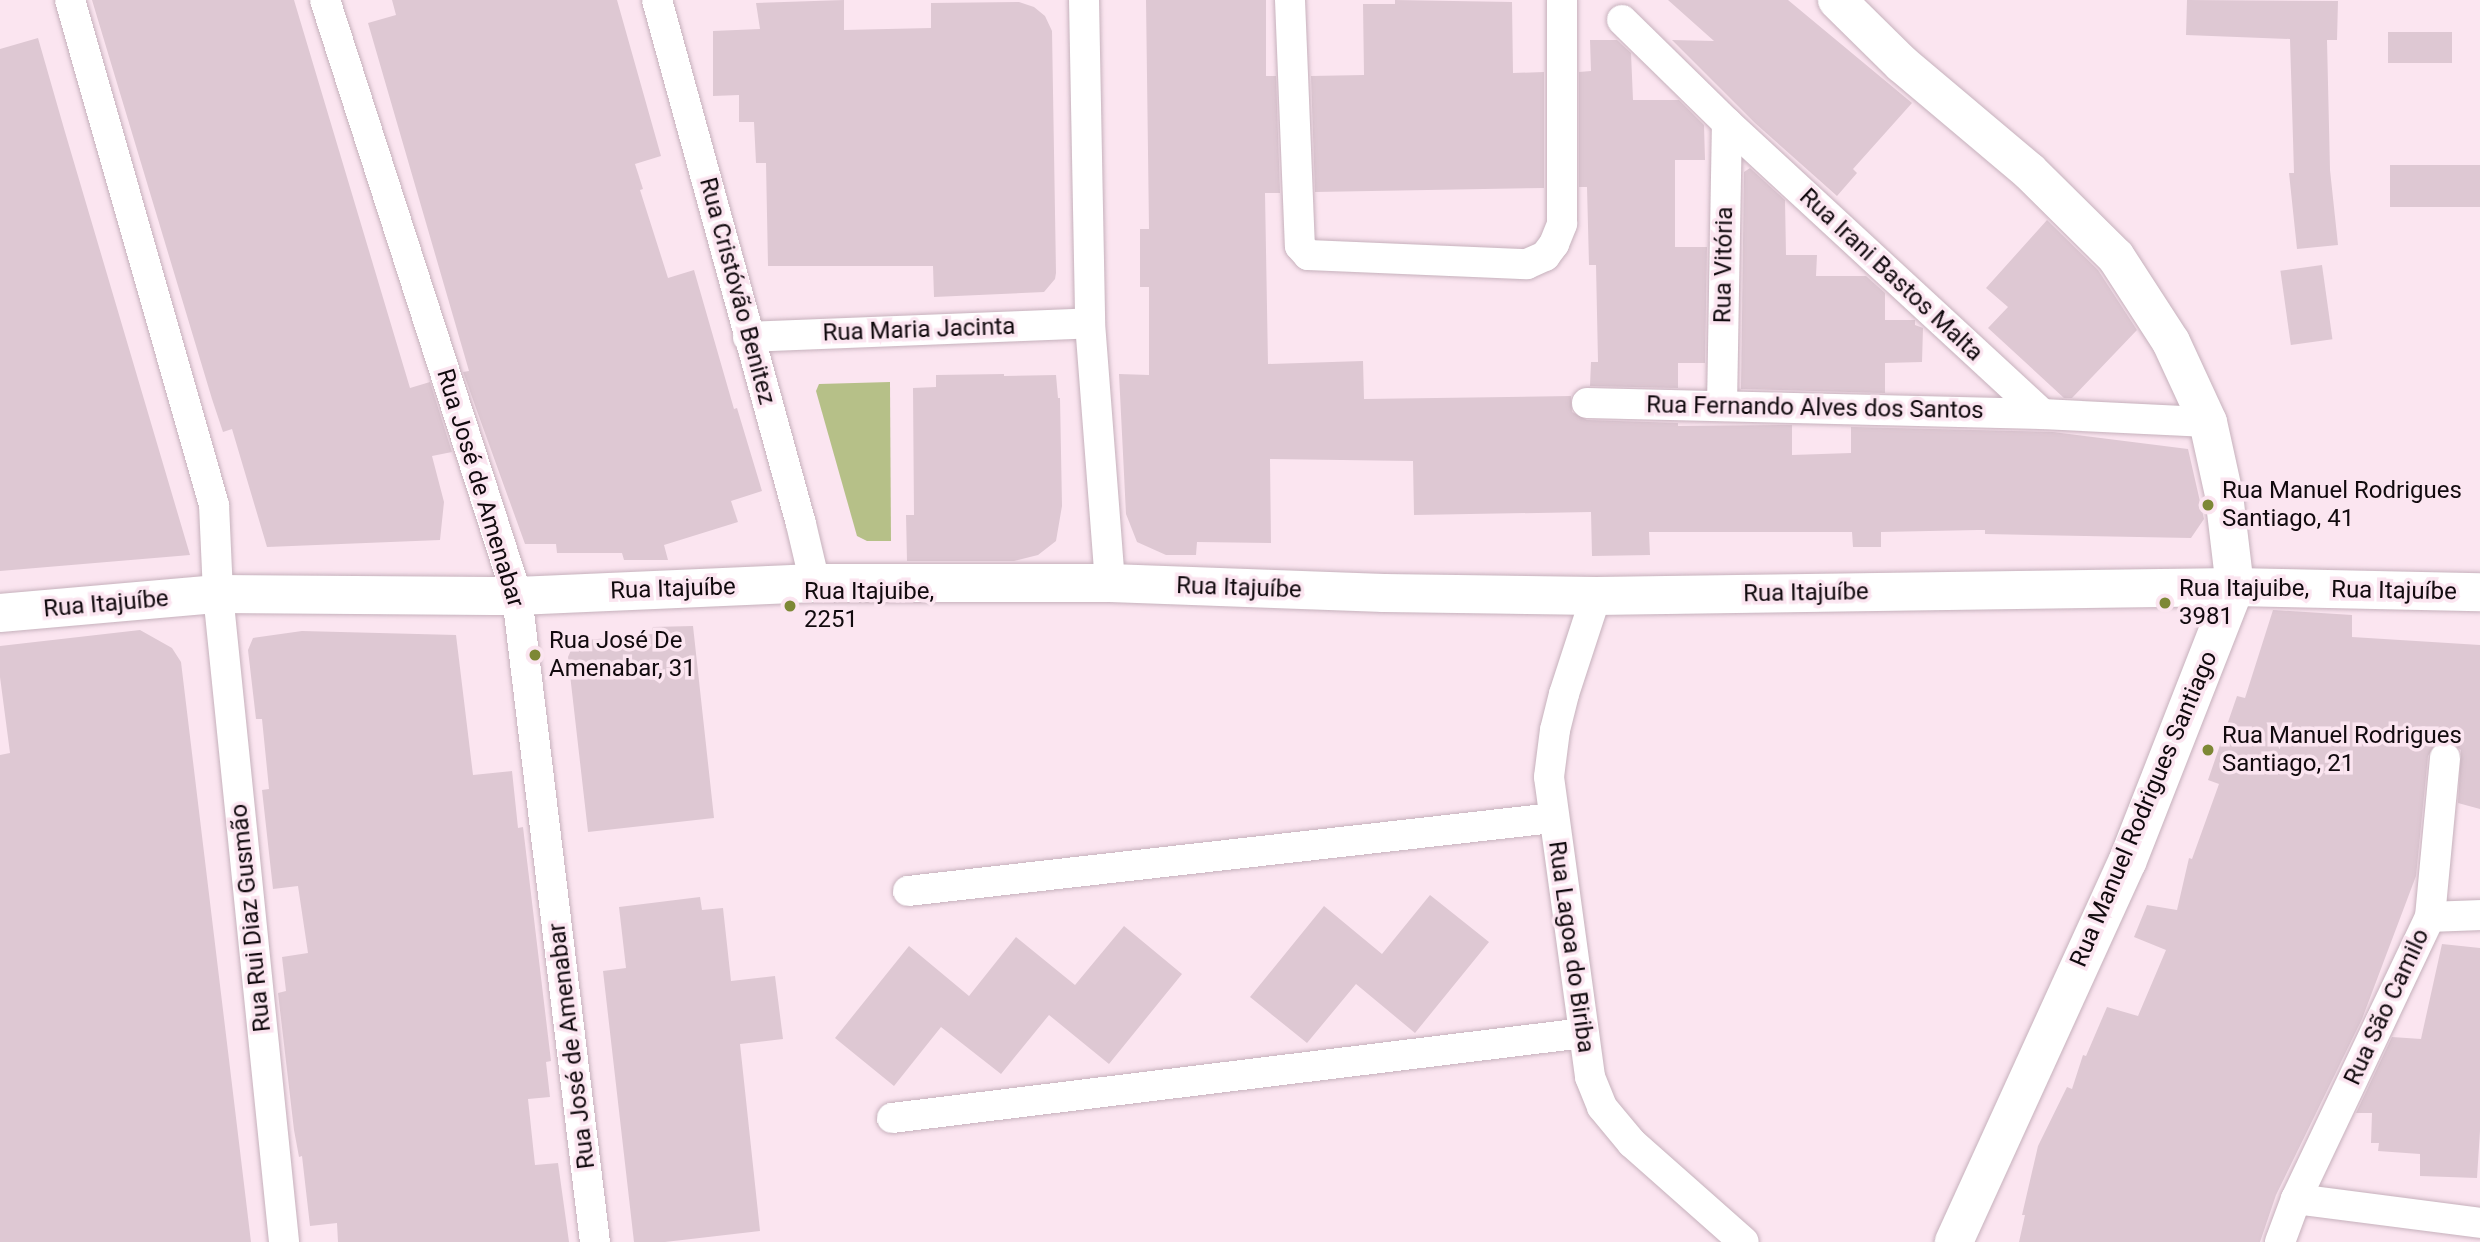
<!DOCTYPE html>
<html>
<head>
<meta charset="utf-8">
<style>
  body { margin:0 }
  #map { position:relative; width:2480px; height:1242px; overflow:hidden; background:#fbe5f0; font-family:Roboto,sans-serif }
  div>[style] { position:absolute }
  .green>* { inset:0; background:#b6c088 }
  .building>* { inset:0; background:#dec8d3; transform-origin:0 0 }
  .roads { filter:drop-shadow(0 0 2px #c6b1bc) drop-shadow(0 0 2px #c6b1bc) }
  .street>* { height:30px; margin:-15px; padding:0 15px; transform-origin:15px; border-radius:15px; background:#fff }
  .secondary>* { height:38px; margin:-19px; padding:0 19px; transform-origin:19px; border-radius:19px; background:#fff }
  .dots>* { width:19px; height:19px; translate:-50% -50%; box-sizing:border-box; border:4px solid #fbe5f0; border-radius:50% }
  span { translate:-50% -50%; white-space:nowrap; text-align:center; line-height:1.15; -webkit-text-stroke:7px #fbe5f0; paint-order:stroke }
  .street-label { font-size:24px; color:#110a0e }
  .poi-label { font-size:24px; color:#110a0e }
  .left { translate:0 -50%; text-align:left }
</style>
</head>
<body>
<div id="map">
  <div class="green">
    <i style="clip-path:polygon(890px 382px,891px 541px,867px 541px,857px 536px,816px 391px,819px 384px)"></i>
  </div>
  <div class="building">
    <i style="clip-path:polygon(92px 0,294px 0,410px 388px,430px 382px,452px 452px,432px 456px,444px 502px,440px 540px,267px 547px,232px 429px,223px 432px,212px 399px)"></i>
    <i style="clip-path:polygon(392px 0,617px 0,661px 156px,635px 164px,643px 189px,640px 190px,668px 278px,694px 270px,734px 409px,737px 408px,762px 491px,731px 501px,738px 522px,664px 545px,668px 560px,624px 560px,622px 553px,557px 553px,556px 544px,525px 544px,463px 372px,469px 371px,368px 23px,396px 15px)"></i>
    <i style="clip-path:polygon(844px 0,844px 30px,931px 28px,931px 3px,1019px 2px,1034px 7px,1045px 16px,1052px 31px,1056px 273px,1055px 279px,1044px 292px,934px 297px,933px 266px,768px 266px,766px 163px,756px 163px,754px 122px,739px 122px,739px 95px,713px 96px,713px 31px,760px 29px,756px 3px)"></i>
    <i style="clip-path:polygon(1146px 0,1266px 0,1266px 76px,1276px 76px,1280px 193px,1265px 193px,1268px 364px,1363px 361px,1364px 399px,1571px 396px,1572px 412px,1587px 420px,1678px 423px,1678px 426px,1792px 425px,1792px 455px,1851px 453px,1851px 427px,2053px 432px,2188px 449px,2204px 519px,2191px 538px,1985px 534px,1985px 530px,1978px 530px,1881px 532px,1881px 547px,1853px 547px,1852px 532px,1649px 532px,1650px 555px,1592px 556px,1591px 512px,1414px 515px,1413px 461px,1270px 459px,1271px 543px,1197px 542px,1196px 555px,1166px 555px,1137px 542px,1126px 514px,1119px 374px,1149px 375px,1149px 287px,1140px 287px,1140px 229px,1149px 229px)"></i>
    <i style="clip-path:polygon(1395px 0,1512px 2px,1513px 73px,1544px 72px,1544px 188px,1315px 192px,1311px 76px,1364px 75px,1363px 4px,1395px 4px)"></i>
    <i style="clip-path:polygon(1668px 0,1788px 0,1912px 103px,1853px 169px,1857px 173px,1837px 196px,1755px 123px,1672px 40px,1714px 41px)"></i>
    <i style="clip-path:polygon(2187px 0,2338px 1px,2337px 40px,2327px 40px,2330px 170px,2338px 245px,2297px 249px,2289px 173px,2294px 173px,2290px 39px,2186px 35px)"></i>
    <i style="left:2452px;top:32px;width:31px;height:64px;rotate:90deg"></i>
    <i style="clip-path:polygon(38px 38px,65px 132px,190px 555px,0 571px,0 49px)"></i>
    <i style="clip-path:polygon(1590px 40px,1617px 40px,1631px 53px,1633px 100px,1679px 100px,1704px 125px,1705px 160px,1675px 160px,1675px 247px,1707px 247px,1705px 363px,1678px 363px,1678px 388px,1590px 386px,1591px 362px,1598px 362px,1596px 265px,1589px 265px,1587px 187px,1579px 187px,1579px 72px,1591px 71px)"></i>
    <i style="left:2390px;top:165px;width:90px;height:42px"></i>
    <i style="clip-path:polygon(1750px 168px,1785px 200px,1786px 255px,1817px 255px,1816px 276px,1866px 276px,1885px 293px,1885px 320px,1915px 320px,1915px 325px,1923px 328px,1922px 362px,1885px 363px,1885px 393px,1741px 389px,1744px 172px)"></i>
    <i style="clip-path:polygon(2047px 220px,2098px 270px,2137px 330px,2072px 398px,2064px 398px,1988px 328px,2008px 307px,1986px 288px)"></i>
    <i style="left:2322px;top:265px;width:75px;height:42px;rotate:82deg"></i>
    <i style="clip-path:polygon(1004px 374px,1004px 376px,1056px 375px,1058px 398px,1060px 398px,1062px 506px,1056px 541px,1038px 555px,1014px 561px,907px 561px,906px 515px,914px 515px,913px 388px,936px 387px,936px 375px)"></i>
    <i style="clip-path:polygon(2273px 610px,2352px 615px,2352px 637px,2480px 645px,2480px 809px,2458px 803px,2461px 750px,2447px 741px,2437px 742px,2428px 756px,2416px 876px,2362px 1019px,2276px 1195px,2260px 1242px,2019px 1242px,2025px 1215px,2022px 1215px,2038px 1146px,2067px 1087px,2072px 1089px,2083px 1055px,2086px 1056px,2107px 1007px,2138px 1016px,2166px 950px,2134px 937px,2147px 905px,2177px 910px,2189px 858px,2192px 859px,2219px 784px,2208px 780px,2237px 696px,2245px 698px)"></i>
    <i style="clip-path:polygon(693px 626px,714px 818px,588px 832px,568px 657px,575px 641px,653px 634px,652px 627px)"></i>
    <i style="clip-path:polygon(140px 630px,172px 648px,181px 662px,251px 1242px,0 1242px,0 755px,10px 753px,0 677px,0 646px)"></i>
    <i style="clip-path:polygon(302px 631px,456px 635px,473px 775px,512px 771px,518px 828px,523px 827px,551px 1061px,546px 1062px,550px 1097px,528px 1099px,535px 1165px,558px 1163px,569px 1242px,338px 1242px,337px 1223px,310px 1226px,302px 1156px,299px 1157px,294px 1130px,278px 993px,286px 991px,282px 957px,308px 953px,298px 886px,273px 889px,262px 790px,269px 789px,262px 719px,256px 719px,248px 650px,253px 638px)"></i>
    <i style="clip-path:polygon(1430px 895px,1489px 942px,1415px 1033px,1356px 984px,1307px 1043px,1250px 997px,1324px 906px,1382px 954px)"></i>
    <i style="clip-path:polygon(700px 897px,702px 910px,723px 908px,731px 981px,775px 976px,783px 1039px,740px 1044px,760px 1231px,665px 1242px,634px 1242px,603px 971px,626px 968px,619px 907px)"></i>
    <i style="clip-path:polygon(1124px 926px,1182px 974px,1109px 1064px,1049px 1015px,1001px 1074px,941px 1027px,894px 1086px,835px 1038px,909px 946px,969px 996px,1016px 937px,1075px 985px)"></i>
    <i style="clip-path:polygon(2442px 944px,2480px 948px,2480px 1131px,2477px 1178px,2420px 1176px,2420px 1154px,2378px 1151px,2379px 1143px,2371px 1143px,2372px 1113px,2356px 1113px,2392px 1037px,2421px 1039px)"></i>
  </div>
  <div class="roads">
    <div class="street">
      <i style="left:70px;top:0;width:525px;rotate:74.08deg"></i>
      <i style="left:214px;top:505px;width:89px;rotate:87.4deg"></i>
      <i style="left:218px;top:594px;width:651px;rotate:84.18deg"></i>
      <i style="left:325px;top:0;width:626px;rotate:72.14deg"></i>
      <i style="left:517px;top:596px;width:651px;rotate:83.12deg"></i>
      <i style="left:657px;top:0;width:543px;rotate:74.63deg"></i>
      <i style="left:801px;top:524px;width:61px;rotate:76.7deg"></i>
      <i style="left:1084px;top:0;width:323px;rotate:88.9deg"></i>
      <i style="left:1090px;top:323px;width:261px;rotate:85.6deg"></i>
      <i style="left:1290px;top:0;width:246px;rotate:87.7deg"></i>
      <i style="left:1300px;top:246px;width:12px;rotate:48deg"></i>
      <i style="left:1308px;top:255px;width:219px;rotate:2.4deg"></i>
      <i style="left:1527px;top:264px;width:20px;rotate:-24deg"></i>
      <i style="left:1545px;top:256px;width:15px;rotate:-53deg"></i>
      <i style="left:1554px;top:244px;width:22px;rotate:-68deg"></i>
      <i style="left:1562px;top:224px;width:224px;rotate:-90deg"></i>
      <i style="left:1622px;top:20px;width:147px;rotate:44.4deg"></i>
      <i style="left:1727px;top:123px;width:429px;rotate:42.7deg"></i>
      <i style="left:2042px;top:414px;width:166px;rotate:2.8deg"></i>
      <i style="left:748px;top:337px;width:342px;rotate:-2.3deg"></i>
      <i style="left:1587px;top:403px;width:455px;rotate:1.4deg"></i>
      <i style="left:1722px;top:406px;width:283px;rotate:-89deg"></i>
      <i style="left:1596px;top:596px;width:103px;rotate:108.1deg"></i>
      <i style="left:1564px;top:694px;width:37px;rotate:104deg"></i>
      <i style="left:1555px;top:730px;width:47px;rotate:97.3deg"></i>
      <i style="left:1549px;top:777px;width:303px;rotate:82.2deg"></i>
      <i style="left:1590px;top:1077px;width:32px;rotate:68deg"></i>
      <i style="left:1602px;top:1107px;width:47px;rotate:50.2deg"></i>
      <i style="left:1632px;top:1143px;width:149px;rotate:41.5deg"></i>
      <i style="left:908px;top:891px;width:649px;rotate:-6.46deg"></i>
      <i style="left:2430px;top:917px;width:50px;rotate:-2.3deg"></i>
      <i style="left:892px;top:1118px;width:696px;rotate:-7.01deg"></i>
      <i style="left:2296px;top:1199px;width:186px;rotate:7.4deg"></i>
      <i style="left:2280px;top:1242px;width:46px;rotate:-69.6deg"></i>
      <i style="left:2296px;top:1199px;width:312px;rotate:-64.6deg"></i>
      <i style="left:2430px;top:917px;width:160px;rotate:-84.6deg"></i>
    </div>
    <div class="secondary">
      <i style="left:1837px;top:0;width:91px;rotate:44.6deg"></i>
      <i style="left:1902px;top:64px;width:166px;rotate:40.1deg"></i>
      <i style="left:2029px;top:171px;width:122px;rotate:44.7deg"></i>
      <i style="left:2116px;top:257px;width:101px;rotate:57.1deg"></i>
      <i style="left:2171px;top:342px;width:88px;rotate:65.2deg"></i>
      <i style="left:2208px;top:422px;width:75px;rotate:77.6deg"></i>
      <i style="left:2224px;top:495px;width:93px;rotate:83.2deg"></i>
      <i style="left:2235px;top:587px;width:295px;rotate:111.4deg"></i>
      <i style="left:2127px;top:862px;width:418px;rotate:114.5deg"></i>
      <i style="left:0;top:613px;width:219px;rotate:-5deg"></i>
      <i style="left:218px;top:594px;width:299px;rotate:0.4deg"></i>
      <i style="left:517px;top:596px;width:298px;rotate:-2.5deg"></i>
      <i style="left:815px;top:583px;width:295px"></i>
      <i style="left:1110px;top:583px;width:274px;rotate:2.1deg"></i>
      <i style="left:1384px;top:593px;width:212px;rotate:0.8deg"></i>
      <i style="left:1596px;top:596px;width:639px;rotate:-0.81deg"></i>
      <i style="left:2235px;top:587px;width:245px;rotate:1.2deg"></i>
    </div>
  </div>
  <div class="dots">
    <i style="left:2208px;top:505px;background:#7d8835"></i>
    <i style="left:2165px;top:603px;background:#7d8835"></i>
    <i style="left:790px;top:606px;background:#7d8835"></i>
    <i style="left:535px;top:655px;background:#7d8835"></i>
    <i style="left:2208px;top:750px;background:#7d8835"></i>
  </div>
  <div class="street-label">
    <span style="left:1724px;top:265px;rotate:-89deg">Rua Vitória</span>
    <span style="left:1891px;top:275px;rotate:43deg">Rua Irani Bastos Malta</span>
    <span style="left:737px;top:291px;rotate:75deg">Rua Cristóvão Benitez</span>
    <span style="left:919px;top:330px;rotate:-2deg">Rua Maria Jacinta</span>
    <span style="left:1815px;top:408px;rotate:1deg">Rua Fernando Alves dos Santos</span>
    <span style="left:480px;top:488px;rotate:73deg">Rua José de Amenabar</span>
    <span style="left:1239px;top:588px;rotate:2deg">Rua Itajuíbe</span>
    <span style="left:673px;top:589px;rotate:-2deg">Rua Itajuíbe</span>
    <span style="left:2394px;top:591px;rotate:1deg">Rua Itajuíbe</span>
    <span style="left:1806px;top:593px;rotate:-1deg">Rua Itajuíbe</span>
    <span style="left:106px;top:604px;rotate:-5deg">Rua Itajuíbe</span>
    <span style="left:2144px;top:809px;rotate:-67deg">Rua Manuel Rodrigues Santiago</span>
    <span style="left:251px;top:918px;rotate:-96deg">Rua Rui Diaz Gusmão</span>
    <span style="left:1571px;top:947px;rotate:82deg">Rua Lagoa do Biriba</span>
    <span style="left:2387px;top:1007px;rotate:-65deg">Rua São Camilo</span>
    <span style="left:572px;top:1046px;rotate:-97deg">Rua José de Amenabar</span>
  </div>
  <div class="poi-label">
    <span class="left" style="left:2222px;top:505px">Rua Manuel Rodrigues<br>Santiago, 41</span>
    <span class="left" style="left:2179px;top:603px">Rua Itajuibe,<br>3981</span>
    <span class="left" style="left:804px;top:606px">Rua Itajuibe,<br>2251</span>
    <span class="left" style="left:549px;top:655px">Rua José De<br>Amenabar, 31</span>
    <span class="left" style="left:2222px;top:750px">Rua Manuel Rodrigues<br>Santiago, 21</span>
  </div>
</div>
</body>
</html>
